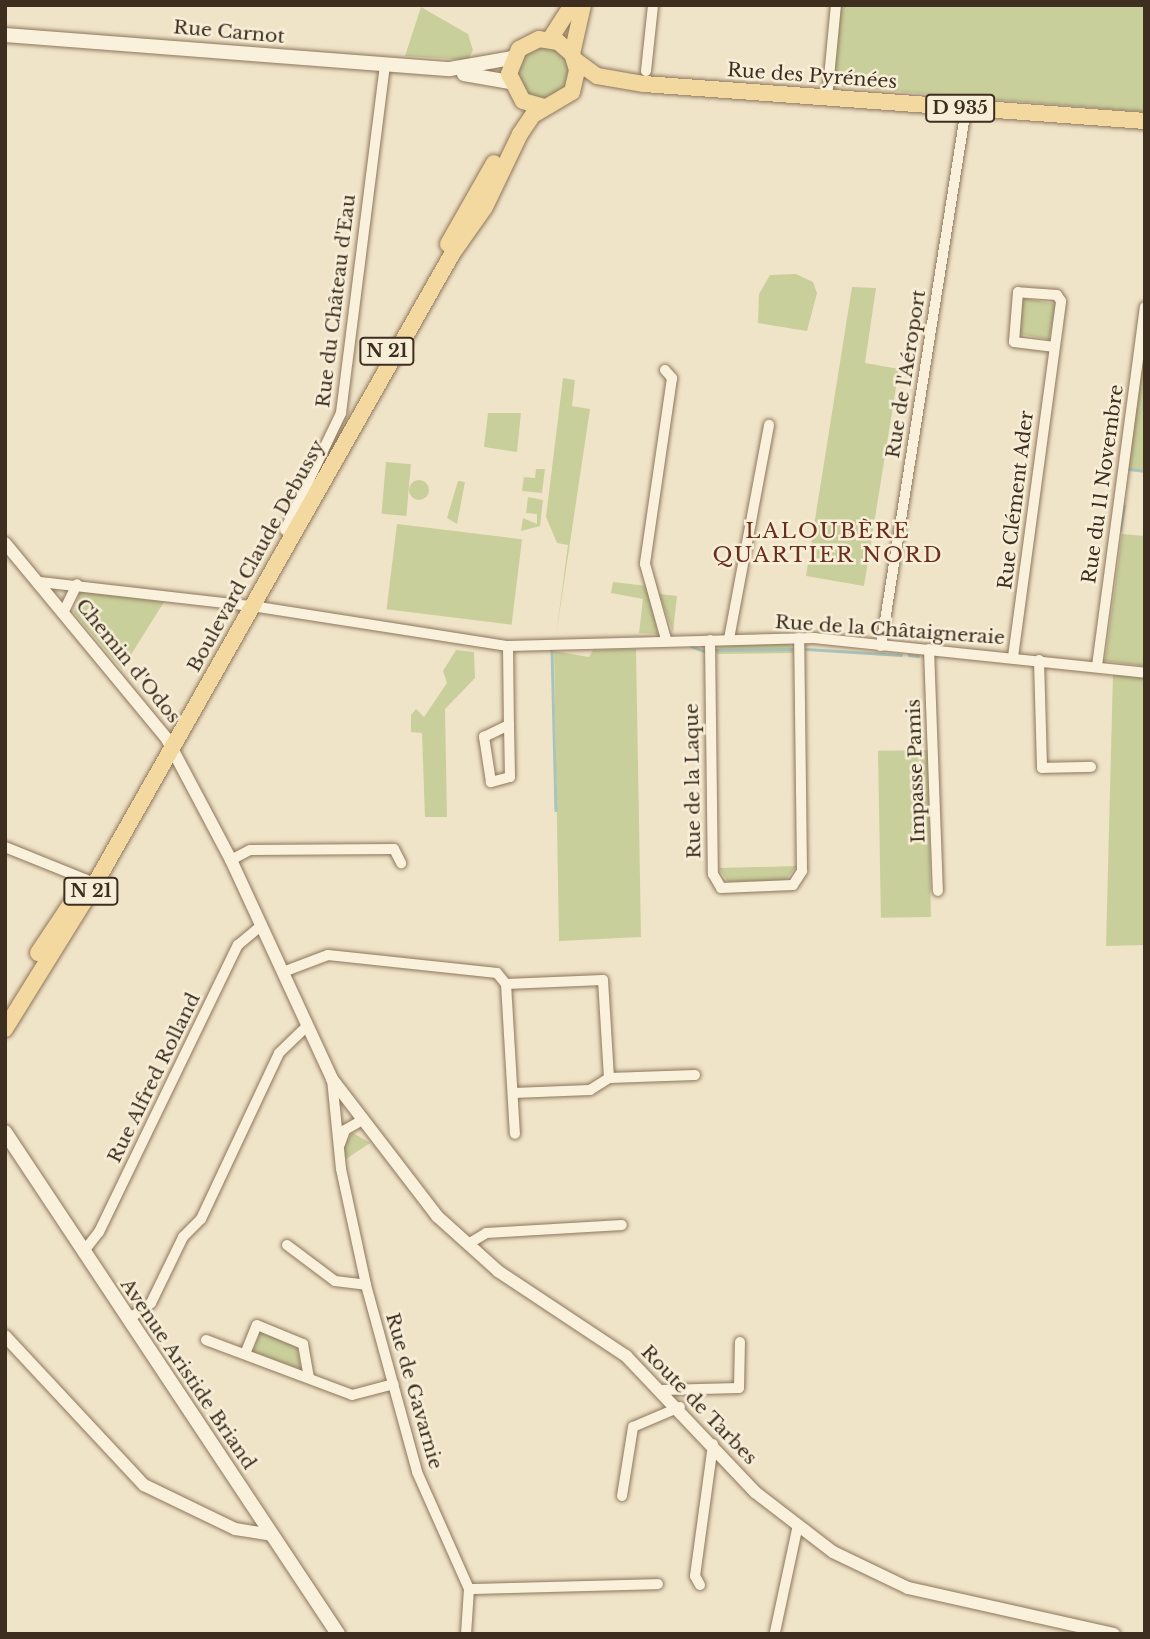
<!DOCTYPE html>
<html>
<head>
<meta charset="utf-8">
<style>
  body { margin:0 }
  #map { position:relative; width:1150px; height:1639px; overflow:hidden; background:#f0e4c8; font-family:"Libre Baskerville",serif }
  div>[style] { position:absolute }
  .green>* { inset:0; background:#c9cf9b; transform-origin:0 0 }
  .round { border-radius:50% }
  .stream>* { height:2.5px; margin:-1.25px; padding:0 1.25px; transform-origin:1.25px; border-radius:1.25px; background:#a9c4bc }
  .roads { filter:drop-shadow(0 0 2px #8d765c) drop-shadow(0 0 2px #8d765c) }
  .minor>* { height:10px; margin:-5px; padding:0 5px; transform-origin:5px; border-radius:5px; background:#faf1dc }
  .tertiary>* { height:12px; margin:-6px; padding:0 6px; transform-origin:6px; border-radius:6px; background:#faf1dc }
  .secondary>* { height:14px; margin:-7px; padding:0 7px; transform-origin:7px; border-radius:7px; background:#faf1dc }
  .primary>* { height:16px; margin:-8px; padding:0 8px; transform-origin:8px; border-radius:8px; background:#f3d9a0 }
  span { translate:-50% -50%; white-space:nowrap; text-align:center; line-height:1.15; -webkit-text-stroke:5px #f7eed8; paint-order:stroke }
  .shield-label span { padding:2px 5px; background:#f7eed8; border:2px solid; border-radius:5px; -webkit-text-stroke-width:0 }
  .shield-label { font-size:18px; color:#3d2e20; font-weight:700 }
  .street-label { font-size:19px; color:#3d2e20 }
  .neighbourhood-label { font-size:21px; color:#6b2e1e; letter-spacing:2px }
  .frame { position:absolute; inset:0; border:7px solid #3d2e20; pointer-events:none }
</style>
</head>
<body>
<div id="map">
  <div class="green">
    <i style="clip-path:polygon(840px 5px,1145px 5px,1145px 112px,834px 86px)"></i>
    <i style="clip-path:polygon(421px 7px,468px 34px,473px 50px,468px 60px,405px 56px)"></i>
    <i class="round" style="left:517px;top:47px;width:52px;height:52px"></i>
    <i style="clip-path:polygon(796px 274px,813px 282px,817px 293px,807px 331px,758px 323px,759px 294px,770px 275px)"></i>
    <i style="clip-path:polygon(852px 287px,876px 288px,865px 363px,899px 369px,864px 586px,806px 576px)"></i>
    <i style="left:1022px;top:298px;width:34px;height:36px;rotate:10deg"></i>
    <i style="clip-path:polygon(1145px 347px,1145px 472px,1127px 470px)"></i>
    <i style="clip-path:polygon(563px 378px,575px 380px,572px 406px,590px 409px,556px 636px,568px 545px,557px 543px,546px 517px)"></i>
    <i style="clip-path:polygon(488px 413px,521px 413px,517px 452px,484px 447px)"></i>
    <i style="left:386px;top:462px;width:25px;height:52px;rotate:5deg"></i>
    <i style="clip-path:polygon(536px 469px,545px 469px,542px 493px,522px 491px,524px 477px,535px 478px)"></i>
    <i class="round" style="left:409px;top:480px;width:20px;height:20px"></i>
    <i style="clip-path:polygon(458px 481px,465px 482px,457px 524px,447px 518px)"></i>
    <i style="clip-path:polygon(528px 497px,543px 500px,540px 526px,521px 531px,523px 518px,537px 524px,537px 514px,526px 513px)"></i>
    <i style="left:397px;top:524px;width:126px;height:86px;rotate:7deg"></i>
    <i style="clip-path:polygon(1122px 534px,1145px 536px,1145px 666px,1105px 661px)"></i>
    <i style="clip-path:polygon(613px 582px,647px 586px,658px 634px,639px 633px,643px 599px,611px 593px)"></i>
    <i style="clip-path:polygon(80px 591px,164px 602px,122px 669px,74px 613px)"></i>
    <i style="clip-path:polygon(659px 594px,677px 596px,673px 632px)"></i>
    <i style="clip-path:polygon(788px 642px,794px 653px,716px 654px,721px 644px)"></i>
    <i style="clip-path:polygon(636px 649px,641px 937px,559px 941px,554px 651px,589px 657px,593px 650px)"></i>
    <i style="clip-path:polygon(456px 650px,474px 652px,475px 678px,445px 709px,447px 817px,425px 817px,422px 733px,411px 732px,411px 715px,416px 709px,424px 717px,447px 683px,443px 671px)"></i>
    <i style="clip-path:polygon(1113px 673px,1145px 679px,1145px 945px,1106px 946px)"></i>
    <i style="left:928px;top:750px;width:167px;height:50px;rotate:89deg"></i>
    <i style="clip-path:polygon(797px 866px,785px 880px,728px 882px,719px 868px)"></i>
    <i style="clip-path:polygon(353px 1133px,370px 1143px,346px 1159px,343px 1144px)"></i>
    <i style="clip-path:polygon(260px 1332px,297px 1346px,301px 1369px,253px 1352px)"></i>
  </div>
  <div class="stream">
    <i style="left:1129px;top:469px;width:16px;rotate:7deg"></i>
    <i style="left:1120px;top:530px;width:24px;rotate:-81deg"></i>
    <i style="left:691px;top:646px;width:14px;rotate:21deg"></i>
    <i style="left:552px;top:649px;width:161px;rotate:88.6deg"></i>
    <i style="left:806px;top:649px;width:95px;rotate:3.6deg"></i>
    <i style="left:715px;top:650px;width:77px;rotate:-0.7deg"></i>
    <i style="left:909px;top:655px;width:9px;rotate:6deg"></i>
  </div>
  <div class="roads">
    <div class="minor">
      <i style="left:646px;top:71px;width:66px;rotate:-83.9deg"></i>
      <i style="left:827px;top:98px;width:93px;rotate:-84.5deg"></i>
      <i style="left:665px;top:370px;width:11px;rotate:49deg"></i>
      <i style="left:672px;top:378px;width:188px;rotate:98.3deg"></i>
      <i style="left:645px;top:564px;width:78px;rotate:74.4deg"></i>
      <i style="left:285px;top:530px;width:130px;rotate:-64.4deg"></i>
      <i style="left:341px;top:413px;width:351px;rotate:-82.8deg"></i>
      <i style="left:40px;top:582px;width:213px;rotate:6.5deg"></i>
      <i style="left:252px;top:606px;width:259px;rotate:8.9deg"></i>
      <i style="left:508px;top:646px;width:306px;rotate:-1.5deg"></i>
      <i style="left:814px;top:638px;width:333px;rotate:6deg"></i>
      <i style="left:63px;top:613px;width:32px;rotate:-64deg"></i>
      <i style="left:729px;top:639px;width:218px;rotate:-79.4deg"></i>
      <i style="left:710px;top:640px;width:234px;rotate:89.3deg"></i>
      <i style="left:713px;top:874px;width:16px;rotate:60deg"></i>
      <i style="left:721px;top:888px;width:72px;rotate:-2.4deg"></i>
      <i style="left:793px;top:885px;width:17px;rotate:-57deg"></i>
      <i style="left:802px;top:871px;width:233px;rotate:-90.7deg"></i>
      <i style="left:508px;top:646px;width:79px;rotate:89.3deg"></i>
      <i style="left:509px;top:725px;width:52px;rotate:88.9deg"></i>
      <i style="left:510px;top:777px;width:20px;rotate:165deg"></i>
      <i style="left:491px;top:782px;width:46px;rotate:-98.8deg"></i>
      <i style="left:484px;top:737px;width:28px;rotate:-26deg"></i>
      <i style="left:881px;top:646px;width:544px;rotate:-81.01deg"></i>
      <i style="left:929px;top:649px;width:242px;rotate:87.9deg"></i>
      <i style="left:1013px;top:657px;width:359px;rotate:-82.3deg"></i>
      <i style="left:1061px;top:301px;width:7px;rotate:-124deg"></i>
      <i style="left:1057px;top:295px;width:39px;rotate:-176deg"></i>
      <i style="left:1018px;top:292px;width:50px;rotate:94.6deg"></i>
      <i style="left:1014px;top:342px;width:39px;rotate:7deg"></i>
      <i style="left:1039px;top:660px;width:108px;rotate:88.4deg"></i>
      <i style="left:1042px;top:768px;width:49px;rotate:-1.2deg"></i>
      <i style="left:1097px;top:666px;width:362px;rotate:-82.4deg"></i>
      <i style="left:5px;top:847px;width:88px;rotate:21.9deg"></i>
      <i style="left:231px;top:860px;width:21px;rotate:-28deg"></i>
      <i style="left:250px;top:850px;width:144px;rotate:-0.4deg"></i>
      <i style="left:394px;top:849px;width:16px;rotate:63deg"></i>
      <i style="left:283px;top:972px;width:48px;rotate:-20.7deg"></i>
      <i style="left:328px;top:955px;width:170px;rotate:6.1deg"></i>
      <i style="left:497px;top:973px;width:14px;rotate:51deg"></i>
      <i style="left:506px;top:984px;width:150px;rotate:86.6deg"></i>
      <i style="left:506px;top:984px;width:97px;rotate:-2.4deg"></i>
      <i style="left:603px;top:980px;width:98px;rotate:86.5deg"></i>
      <i style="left:332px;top:1079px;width:90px;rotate:84.3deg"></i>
      <i style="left:341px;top:1169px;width:119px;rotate:77.8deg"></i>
      <i style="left:366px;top:1285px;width:194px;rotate:74.7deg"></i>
      <i style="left:417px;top:1472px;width:128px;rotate:66deg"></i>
      <i style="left:469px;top:1589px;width:45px;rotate:93.8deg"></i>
      <i style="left:513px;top:1093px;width:77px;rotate:-2.2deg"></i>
      <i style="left:590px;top:1090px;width:22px;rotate:-32deg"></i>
      <i style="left:609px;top:1078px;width:86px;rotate:-2deg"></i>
      <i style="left:340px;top:1144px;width:15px;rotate:-70deg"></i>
      <i style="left:345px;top:1130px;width:16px;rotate:-30deg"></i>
      <i style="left:468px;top:1244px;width:21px;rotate:-31deg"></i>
      <i style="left:486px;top:1233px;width:136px;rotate:-3.4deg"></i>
      <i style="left:287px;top:1245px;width:60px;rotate:36.9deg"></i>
      <i style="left:335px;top:1281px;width:31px;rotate:7deg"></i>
      <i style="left:84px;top:1251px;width:24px;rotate:-52deg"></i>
      <i style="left:99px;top:1232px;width:319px;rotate:-64.2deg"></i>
      <i style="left:238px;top:945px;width:30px;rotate:-40deg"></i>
      <i style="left:129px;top:1319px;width:27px;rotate:-36deg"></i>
      <i style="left:151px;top:1303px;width:73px;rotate:-64.1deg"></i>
      <i style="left:183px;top:1237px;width:25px;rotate:-45deg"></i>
      <i style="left:201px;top:1219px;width:183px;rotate:-64.8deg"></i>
      <i style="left:279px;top:1053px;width:37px;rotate:-44deg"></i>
      <i style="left:206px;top:1340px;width:156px;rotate:20.6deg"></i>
      <i style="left:352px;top:1395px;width:43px;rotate:-14.7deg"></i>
      <i style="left:245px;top:1354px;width:31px;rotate:-68deg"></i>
      <i style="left:257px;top:1325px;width:50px;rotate:22.4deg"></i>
      <i style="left:303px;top:1344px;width:34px;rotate:80deg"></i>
      <i style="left:662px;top:1390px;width:77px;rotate:-1.5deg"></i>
      <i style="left:739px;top:1388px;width:46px;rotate:-88.8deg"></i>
      <i style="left:622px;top:1496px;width:70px;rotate:-80.9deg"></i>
      <i style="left:633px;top:1427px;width:51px;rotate:-23.1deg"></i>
      <i style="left:700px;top:1585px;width:10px;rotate:-119deg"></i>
      <i style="left:695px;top:1576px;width:133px;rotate:-82.2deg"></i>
      <i style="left:469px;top:1589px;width:189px;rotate:-1.5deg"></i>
      <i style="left:775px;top:1632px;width:105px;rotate:-77.9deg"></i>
    </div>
    <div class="tertiary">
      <i style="left:5px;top:543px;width:254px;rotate:50.4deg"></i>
      <i style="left:167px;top:739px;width:137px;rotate:62.1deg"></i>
      <i style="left:231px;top:860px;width:241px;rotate:65.2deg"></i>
      <i style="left:332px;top:1079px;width:173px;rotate:52.5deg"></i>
      <i style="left:437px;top:1216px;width:82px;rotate:42deg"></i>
      <i style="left:498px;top:1271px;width:154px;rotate:33.6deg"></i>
      <i style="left:626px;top:1356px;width:187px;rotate:46.5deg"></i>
      <i style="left:755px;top:1492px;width:98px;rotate:37.6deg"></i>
      <i style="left:833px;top:1552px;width:83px;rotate:25.6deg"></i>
      <i style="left:908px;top:1588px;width:211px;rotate:12.6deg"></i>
      <i style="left:5px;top:1336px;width:204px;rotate:47deg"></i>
      <i style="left:144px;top:1485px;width:101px;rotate:25.8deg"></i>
      <i style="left:235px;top:1529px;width:37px;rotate:9deg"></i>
    </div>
    <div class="secondary">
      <i style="left:5px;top:35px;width:446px;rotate:4.4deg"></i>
      <i style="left:450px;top:69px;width:63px;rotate:-10.1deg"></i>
      <i style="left:464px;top:74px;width:47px;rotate:9.9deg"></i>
      <i style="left:5px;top:1132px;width:602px;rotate:56.44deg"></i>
    </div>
    <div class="primary">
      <i style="left:550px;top:39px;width:40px;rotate:-57.1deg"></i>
      <i style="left:572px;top:54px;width:50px;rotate:-77.3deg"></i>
      <i style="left:575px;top:60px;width:27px;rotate:36deg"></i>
      <i style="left:597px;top:76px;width:48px;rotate:9.7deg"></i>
      <i style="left:644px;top:84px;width:502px;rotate:4.22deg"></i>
      <i style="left:448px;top:244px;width:93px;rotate:-60.4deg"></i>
      <i style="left:38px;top:953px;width:65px;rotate:-56.3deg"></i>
      <i style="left:5px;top:1029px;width:173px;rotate:-58.2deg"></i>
      <i style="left:96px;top:882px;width:722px;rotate:-60.45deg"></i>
      <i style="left:452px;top:254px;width:57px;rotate:-54.9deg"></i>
      <i style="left:485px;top:207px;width:81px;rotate:-64.4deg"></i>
      <i style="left:520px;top:134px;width:23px;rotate:-56deg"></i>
      <i style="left:533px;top:115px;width:45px;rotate:-30.5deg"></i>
      <i style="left:572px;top:92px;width:23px;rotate:-77deg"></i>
      <i style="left:577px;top:70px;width:17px;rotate:-107deg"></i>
      <i style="left:572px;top:54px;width:18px;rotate:-139deg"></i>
      <i style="left:558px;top:42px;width:19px;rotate:-171deg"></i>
      <i style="left:539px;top:39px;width:22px;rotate:153deg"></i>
      <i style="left:519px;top:49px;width:27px;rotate:112deg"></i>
      <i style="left:509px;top:74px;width:30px;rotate:63deg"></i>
      <i style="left:523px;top:101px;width:22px;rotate:16deg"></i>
    </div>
  </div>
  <div class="shield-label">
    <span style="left:960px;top:108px">D 935</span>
    <span style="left:387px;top:351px">N 21</span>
    <span style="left:91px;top:891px">N 21</span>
  </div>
  <div class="street-label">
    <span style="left:229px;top:32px;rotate:5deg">Rue Carnot</span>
    <span style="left:812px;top:76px;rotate:4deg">Rue des Pyrénées</span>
    <span style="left:336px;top:301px;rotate:-83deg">Rue du Château d'Eau</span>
    <span style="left:906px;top:374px;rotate:-81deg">Rue de l'Aéroport</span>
    <span style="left:1103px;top:484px;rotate:-82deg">Rue du 11 Novembre</span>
    <span style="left:1016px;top:500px;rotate:-83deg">Rue Clément Ader</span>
    <span style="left:256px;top:556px;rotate:-61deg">Boulevard Claude Debussy</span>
    <span style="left:890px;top:630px;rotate:4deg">Rue de la Châtaigneraie</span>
    <span style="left:128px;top:661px;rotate:51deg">Chemin d'Odos</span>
    <span style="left:916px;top:771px;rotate:-92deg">Impasse Pamis</span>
    <span style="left:693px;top:781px;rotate:-91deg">Rue de la Laque</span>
    <span style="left:154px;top:1078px;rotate:-64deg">Rue Alfred Rolland</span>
    <span style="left:188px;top:1374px;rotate:56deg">Avenue Aristide Briand</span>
    <span style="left:414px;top:1391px;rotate:74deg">Rue de Gavarnie</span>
    <span style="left:699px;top:1405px;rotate:46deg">Route de Tarbes</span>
  </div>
  <div class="neighbourhood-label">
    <span style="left:828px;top:543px">LALOUBÈRE<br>QUARTIER NORD</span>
  </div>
  <div class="frame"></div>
</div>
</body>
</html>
